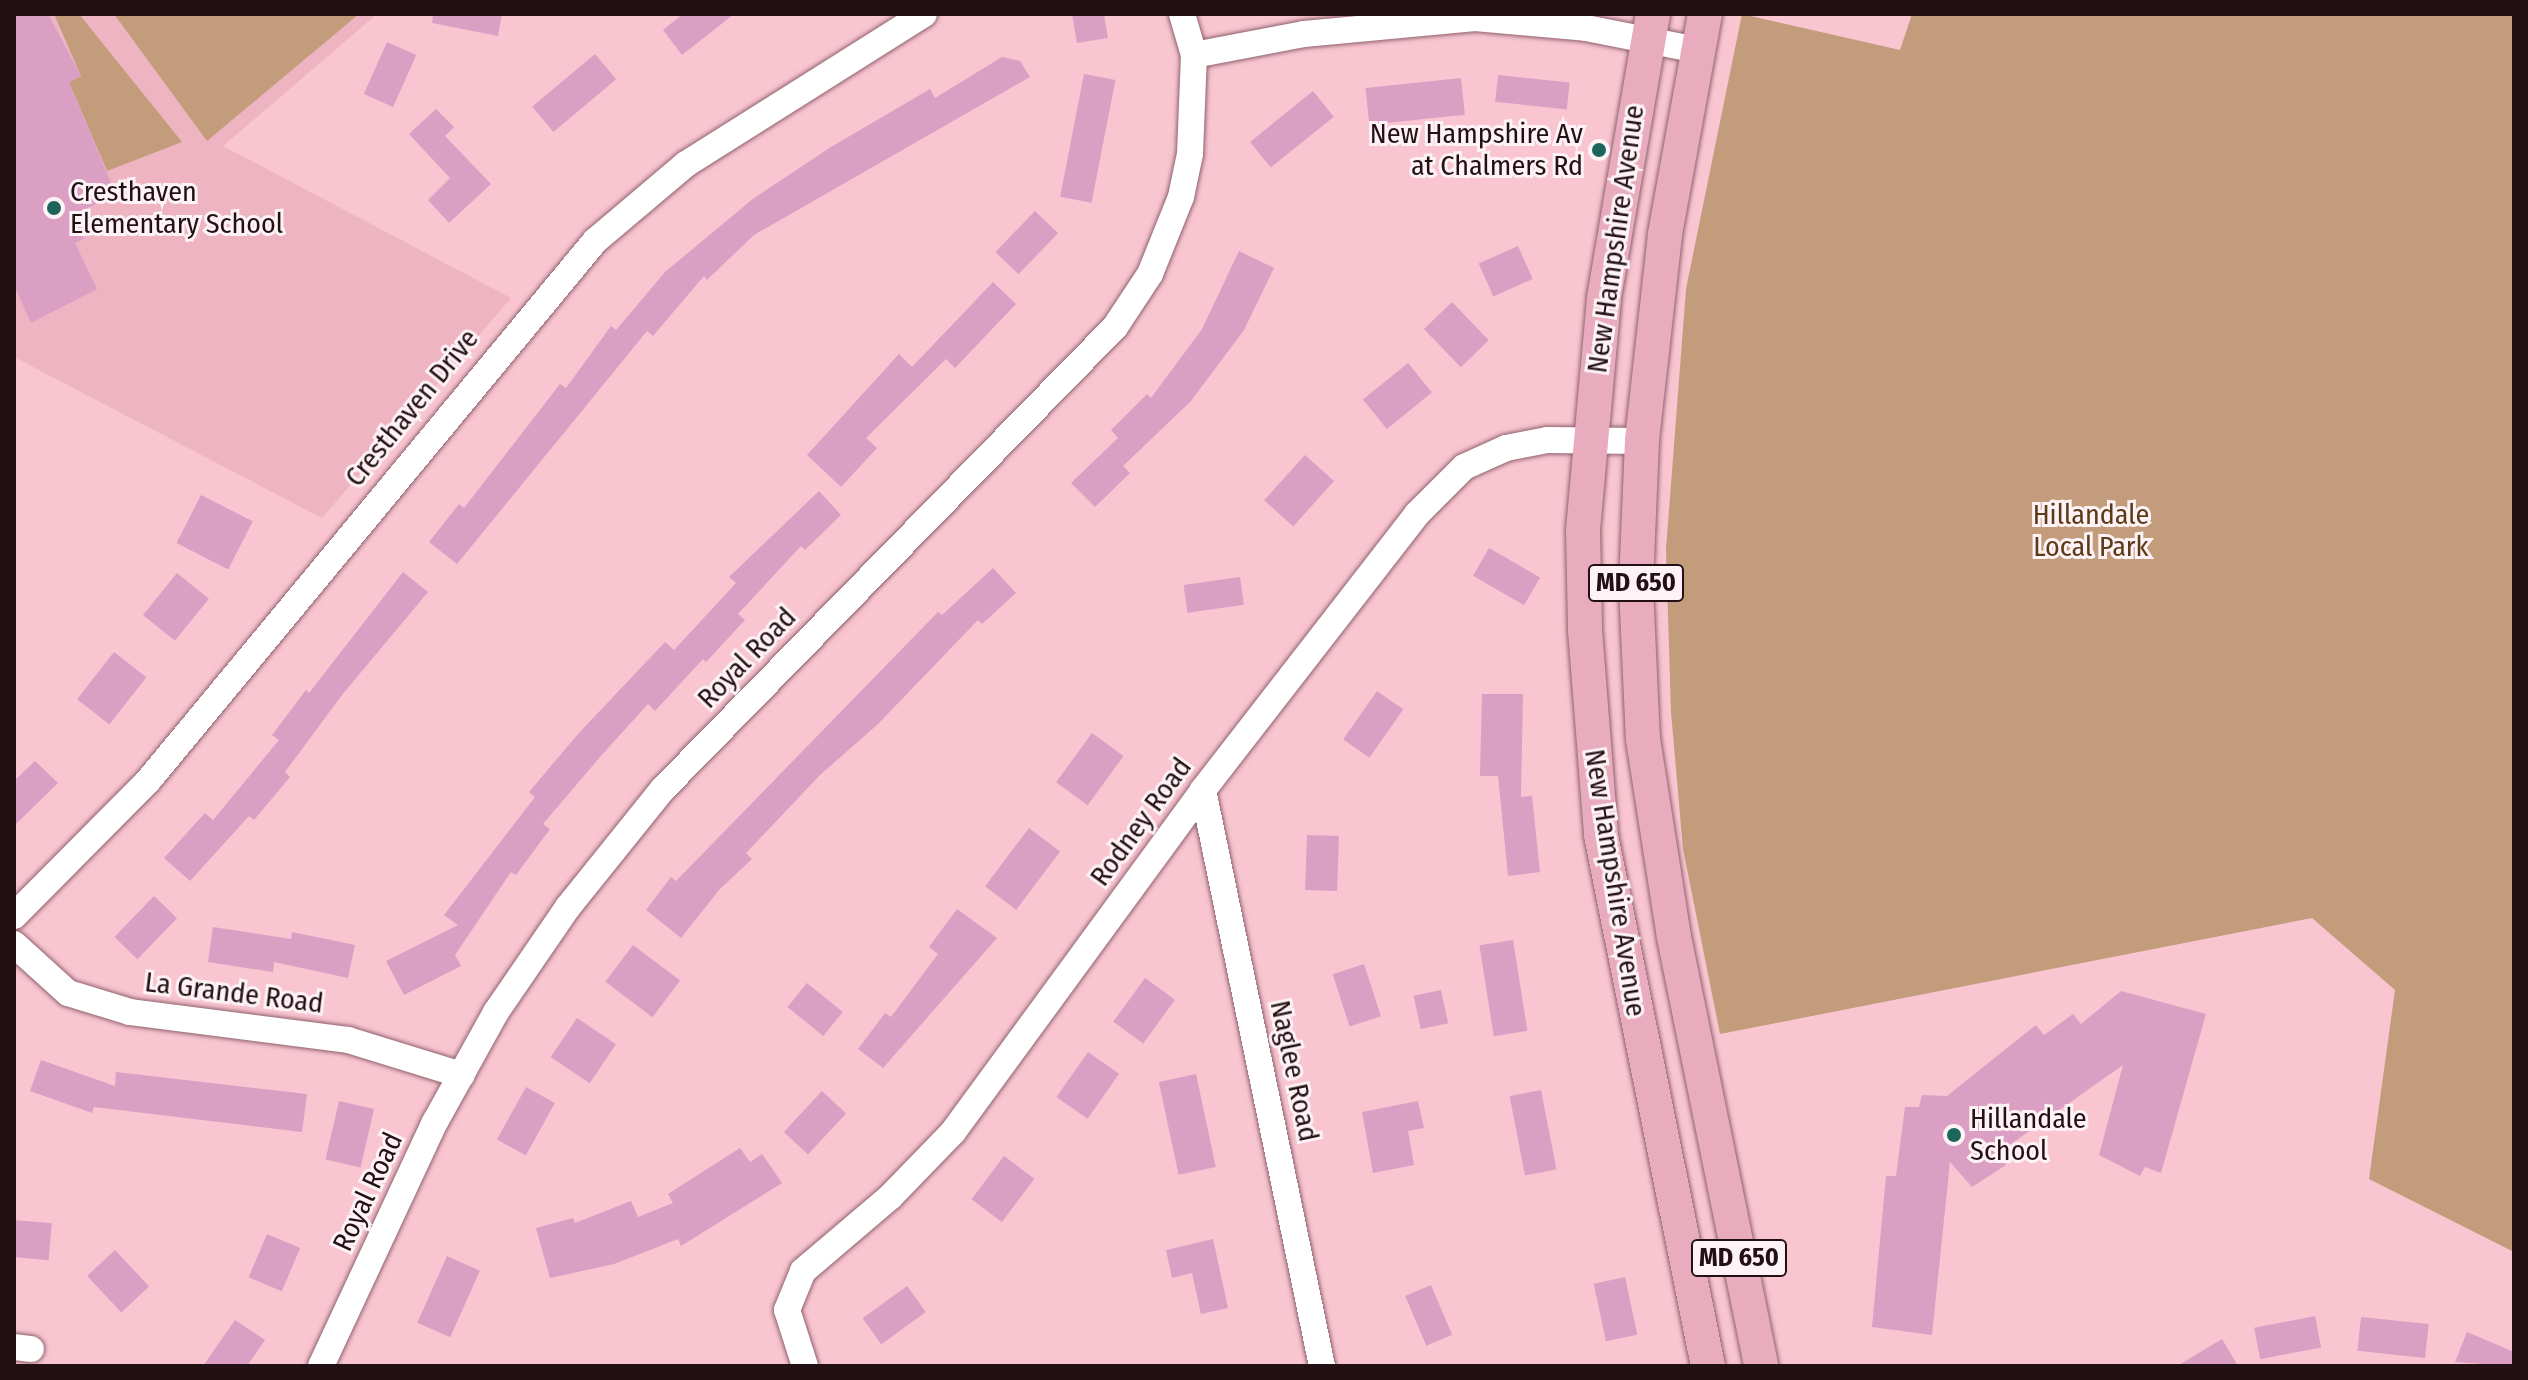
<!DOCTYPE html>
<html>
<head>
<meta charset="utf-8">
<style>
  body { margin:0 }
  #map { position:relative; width:2528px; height:1380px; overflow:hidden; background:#f8c5d1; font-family:"Fira Sans Condensed",sans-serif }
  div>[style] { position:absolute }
  .built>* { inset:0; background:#eeb4c2 }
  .green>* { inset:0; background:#c29c7b }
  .building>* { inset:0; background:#dc9fc4; transform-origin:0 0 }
  .roads { filter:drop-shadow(0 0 2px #8f626d) drop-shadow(0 0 2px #8f626d) }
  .minor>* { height:26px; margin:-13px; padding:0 13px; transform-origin:13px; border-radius:13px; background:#fff }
  .major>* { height:34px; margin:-17px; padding:0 17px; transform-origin:17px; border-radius:17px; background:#e8acbe }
  .dots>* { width:22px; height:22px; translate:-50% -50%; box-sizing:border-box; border:4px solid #fdf2f5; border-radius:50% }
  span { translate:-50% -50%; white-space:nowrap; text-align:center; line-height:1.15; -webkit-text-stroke:6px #fdf2f5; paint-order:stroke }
  .shield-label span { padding:2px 6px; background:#fdf2f5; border:2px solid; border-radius:6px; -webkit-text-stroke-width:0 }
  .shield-label { font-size:26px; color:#221015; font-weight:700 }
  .poi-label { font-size:28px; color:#221015 }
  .right { translate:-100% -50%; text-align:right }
  .left { translate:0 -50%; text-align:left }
  .street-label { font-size:28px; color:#221015 }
  .park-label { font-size:28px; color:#5d3a17 }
  .frame { position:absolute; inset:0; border:16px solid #221015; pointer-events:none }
</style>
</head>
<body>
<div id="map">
  <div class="built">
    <i style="clip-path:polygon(14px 14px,377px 14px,223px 146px,511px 298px,322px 518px,14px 357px)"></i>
  </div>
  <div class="green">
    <i style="clip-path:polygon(54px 14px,79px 14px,182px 142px,107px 171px,69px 82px,81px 76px)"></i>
    <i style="clip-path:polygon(114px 14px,359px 14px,207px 141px)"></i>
    <i style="clip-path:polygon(1742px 14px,1900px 50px,1912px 14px,2514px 14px,2514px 1252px,2369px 1179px,2395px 990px,2312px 918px,1720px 1034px,1683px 849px,1671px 712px,1666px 549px,1686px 289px)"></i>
  </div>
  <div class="building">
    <i style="clip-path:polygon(14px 14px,48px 14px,81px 76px,69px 82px,116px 195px,74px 214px,84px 239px,75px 243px,97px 289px,31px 323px,14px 285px)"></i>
    <i style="clip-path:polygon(433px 14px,502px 14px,498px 36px,432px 23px)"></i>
    <i style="clip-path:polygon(683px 14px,734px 14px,682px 55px,663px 30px)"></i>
    <i style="clip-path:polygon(1072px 14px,1104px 14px,1108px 38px,1077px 43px)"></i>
    <i style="left:387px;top:42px;width:32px;height:57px;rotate:24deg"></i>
    <i style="left:595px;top:54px;width:33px;height:82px;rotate:50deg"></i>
    <i style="clip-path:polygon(1002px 57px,1020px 61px,1030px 77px,754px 235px,707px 280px,704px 276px,653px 336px,647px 331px,457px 564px,429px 542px,459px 504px,464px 508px,560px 384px,566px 388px,611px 326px,616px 330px,665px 272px,754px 198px,831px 147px,930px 89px,935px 98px)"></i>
    <i style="left:1084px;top:74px;width:32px;height:125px;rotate:11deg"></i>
    <i style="left:1498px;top:75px;width:72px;height:27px;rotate:6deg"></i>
    <i style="left:1461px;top:78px;width:37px;height:96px;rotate:84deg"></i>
    <i style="left:1313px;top:91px;width:33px;height:81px;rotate:51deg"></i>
    <i style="clip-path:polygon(436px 109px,454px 127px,445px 136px,491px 184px,449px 223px,428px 200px,450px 178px,409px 134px)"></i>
    <i style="left:1035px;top:211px;width:32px;height:57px;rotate:44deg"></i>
    <i style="left:1518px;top:246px;width:36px;height:43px;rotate:66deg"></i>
    <i style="clip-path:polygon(1239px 251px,1274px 268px,1244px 330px,1191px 401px,1123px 466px,1130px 473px,1095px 507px,1071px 483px,1118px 438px,1111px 430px,1147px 394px,1151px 398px,1202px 329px)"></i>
    <i style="clip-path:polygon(993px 282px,1016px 304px,955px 368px,946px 359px,866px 438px,877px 448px,841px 487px,807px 455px,899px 354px,912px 367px)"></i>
    <i style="left:1452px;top:302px;width:53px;height:39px;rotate:46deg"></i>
    <i style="left:1408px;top:363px;width:38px;height:58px;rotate:51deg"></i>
    <i style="left:1305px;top:455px;width:39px;height:61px;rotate:42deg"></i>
    <i style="clip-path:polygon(819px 491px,841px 515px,805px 550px,801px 546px,738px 614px,745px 620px,706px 662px,703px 659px,655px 711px,648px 704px,600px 757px,543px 824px,550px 829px,516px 875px,511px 872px,455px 955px,461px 966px,404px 995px,386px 961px,458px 925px,444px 915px,535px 797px,529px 792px,578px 734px,665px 642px,674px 650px,736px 583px,729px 577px)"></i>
    <i style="left:201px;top:495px;width:58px;height:54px;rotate:27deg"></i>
    <i style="left:1489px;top:548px;width:59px;height:32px;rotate:30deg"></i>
    <i style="clip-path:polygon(993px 568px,1016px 593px,982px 624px,978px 620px,878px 724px,820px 775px,746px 853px,752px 859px,719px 890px,681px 938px,646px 910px,671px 877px,676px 881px,938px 612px,942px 615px)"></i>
    <i style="clip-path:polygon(403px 572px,428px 592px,342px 695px,285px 772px,290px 777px,254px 820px,249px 816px,190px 881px,164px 858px,205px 813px,213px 820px,279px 740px,272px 735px,306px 690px,309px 693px)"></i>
    <i style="left:177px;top:573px;width:41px;height:54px;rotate:39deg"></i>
    <i style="left:1240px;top:577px;width:28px;height:57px;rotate:82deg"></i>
    <i style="left:114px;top:652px;width:41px;height:60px;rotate:38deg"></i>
    <i style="left:1377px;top:691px;width:32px;height:59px;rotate:35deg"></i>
    <i style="clip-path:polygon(1482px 694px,1523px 694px,1521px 797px,1532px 796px,1540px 872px,1508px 876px,1498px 776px,1480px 776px)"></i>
    <i style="left:1092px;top:733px;width:39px;height:61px;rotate:36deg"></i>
    <i style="clip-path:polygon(35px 761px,58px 783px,14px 826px,14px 781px)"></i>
    <i style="left:1029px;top:828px;width:39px;height:73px;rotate:37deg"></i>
    <i style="left:1307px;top:835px;width:32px;height:55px;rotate:2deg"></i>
    <i style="left:154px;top:896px;width:32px;height:57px;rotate:44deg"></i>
    <i style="clip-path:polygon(957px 909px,997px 938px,883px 1068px,858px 1049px,885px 1013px,891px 1017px,938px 954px,929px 947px)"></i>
    <i style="clip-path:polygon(213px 927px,291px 939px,292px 932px,355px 945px,348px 978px,274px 962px,273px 972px,208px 962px)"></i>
    <i style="left:1513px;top:940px;width:92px;height:34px;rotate:81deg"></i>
    <i style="left:633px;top:945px;width:59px;height:46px;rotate:37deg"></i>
    <i style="left:1364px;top:964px;width:55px;height:33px;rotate:72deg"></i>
    <i style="left:1145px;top:978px;width:37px;height:54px;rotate:36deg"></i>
    <i style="left:807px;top:983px;width:46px;height:31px;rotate:39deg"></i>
    <i style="left:1441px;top:990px;width:34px;height:28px;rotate:78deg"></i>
    <i style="clip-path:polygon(2121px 991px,2206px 1014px,2161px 1173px,2145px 1167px,2140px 1176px,2099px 1155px,2123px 1065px,1997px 1154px,2006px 1165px,1972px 1187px,1950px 1162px,1932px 1335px,1872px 1327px,1886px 1176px,1896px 1176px,1905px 1107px,1919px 1107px,1922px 1095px,1947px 1096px,2036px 1025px,2044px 1035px,2073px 1014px,2081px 1024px)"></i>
    <i style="left:577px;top:1018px;width:47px;height:47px;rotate:34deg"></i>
    <i style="left:1088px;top:1052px;width:38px;height:55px;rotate:35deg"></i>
    <i style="clip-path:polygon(41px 1060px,115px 1086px,116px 1072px,307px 1094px,302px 1132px,94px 1107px,92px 1113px,30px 1091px)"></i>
    <i style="left:1196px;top:1074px;width:95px;height:38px;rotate:78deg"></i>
    <i style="left:526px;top:1087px;width:33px;height:60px;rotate:29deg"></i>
    <i style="left:1541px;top:1090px;width:81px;height:32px;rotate:79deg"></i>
    <i style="left:822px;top:1091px;width:33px;height:56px;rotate:43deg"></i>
    <i style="left:339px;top:1101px;width:36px;height:60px;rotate:13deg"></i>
    <i style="clip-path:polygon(1418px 1101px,1424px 1128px,1408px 1131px,1414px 1165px,1373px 1173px,1362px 1112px)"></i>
    <i style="clip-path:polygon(740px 1148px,750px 1162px,762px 1154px,782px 1183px,681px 1246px,678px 1239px,614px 1264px,550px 1278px,536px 1228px,573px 1218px,575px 1223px,631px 1201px,638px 1217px,673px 1203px,668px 1194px)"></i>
    <i style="left:1004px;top:1156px;width:38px;height:54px;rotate:37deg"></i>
    <i style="left:14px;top:1220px;width:38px;height:37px;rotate:5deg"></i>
    <i style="left:267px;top:1234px;width:36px;height:47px;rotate:23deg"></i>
    <i style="clip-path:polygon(1213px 1239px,1228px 1308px,1201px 1314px,1192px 1273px,1172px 1278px,1166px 1250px)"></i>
    <i style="left:115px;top:1250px;width:50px;height:38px;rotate:47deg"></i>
    <i style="left:447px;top:1256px;width:36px;height:73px;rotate:24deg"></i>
    <i style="left:1625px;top:1277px;width:59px;height:32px;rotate:78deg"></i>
    <i style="left:1431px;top:1285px;width:54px;height:28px;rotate:67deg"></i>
    <i style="left:907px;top:1286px;width:32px;height:55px;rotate:54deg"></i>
    <i style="left:2315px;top:1316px;width:32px;height:62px;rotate:79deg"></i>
    <i style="left:2361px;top:1317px;width:68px;height:34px;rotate:6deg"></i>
    <i style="clip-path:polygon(235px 1320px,265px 1340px,247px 1366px,203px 1366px)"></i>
    <i style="clip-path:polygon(2467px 1332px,2514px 1352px,2514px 1366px,2455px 1362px)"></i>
    <i style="clip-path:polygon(2222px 1339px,2238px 1366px,2177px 1366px)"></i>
  </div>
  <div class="roads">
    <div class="minor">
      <i style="left:1194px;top:55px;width:112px;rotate:-10.8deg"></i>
      <i style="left:1304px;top:34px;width:172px;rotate:-5.3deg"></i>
      <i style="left:1475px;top:18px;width:111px;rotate:5.1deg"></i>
      <i style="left:1586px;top:28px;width:114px;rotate:11.1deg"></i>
      <i style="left:1203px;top:790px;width:588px;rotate:78.33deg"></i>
      <i style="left:14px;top:916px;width:190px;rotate:-45.2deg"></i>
      <i style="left:148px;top:781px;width:701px;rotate:-50.38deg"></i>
      <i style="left:595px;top:241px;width:119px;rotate:-40.2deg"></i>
      <i style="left:686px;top:164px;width:281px;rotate:-32.2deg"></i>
      <i style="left:14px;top:944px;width:73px;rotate:42.2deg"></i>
      <i style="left:68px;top:993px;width:65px;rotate:17deg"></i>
      <i style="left:130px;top:1012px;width:220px;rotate:7.3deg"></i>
      <i style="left:348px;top:1040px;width:119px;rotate:17.1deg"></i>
      <i style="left:14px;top:1347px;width:17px;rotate:7deg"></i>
      <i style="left:321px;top:1366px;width:269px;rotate:-65deg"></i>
      <i style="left:435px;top:1122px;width:126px;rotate:-61deg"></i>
      <i style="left:496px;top:1012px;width:127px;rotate:-55.6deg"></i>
      <i style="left:568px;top:907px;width:151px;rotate:-51.2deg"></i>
      <i style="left:663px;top:789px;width:646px;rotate:-45.63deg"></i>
      <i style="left:1115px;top:327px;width:64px;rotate:-56.6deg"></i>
      <i style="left:1150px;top:274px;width:83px;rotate:-68.1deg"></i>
      <i style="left:1181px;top:197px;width:44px;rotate:-78.2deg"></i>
      <i style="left:1190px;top:154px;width:99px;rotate:-87.7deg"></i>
      <i style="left:1194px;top:55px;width:43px;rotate:-106.3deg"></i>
      <i style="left:805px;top:1366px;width:59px;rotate:-107.8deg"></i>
      <i style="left:787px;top:1310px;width:42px;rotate:-67.7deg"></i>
      <i style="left:803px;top:1271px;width:116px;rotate:-40.4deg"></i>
      <i style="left:891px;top:1196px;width:89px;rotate:-45.9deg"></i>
      <i style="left:953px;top:1132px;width:424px;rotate:-53.8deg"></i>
      <i style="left:1203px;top:790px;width:349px;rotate:-52.2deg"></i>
      <i style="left:1417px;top:514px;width:66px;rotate:-45deg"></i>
      <i style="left:1464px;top:467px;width:46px;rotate:-24.3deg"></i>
      <i style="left:1506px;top:448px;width:42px;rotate:-11deg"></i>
      <i style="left:1547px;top:440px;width:95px;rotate:0.6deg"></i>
    </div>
    <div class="major">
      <i style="left:1653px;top:14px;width:289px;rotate:99.8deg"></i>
      <i style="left:1604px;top:299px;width:233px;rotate:95.2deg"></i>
      <i style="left:1583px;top:531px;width:99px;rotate:88.8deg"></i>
      <i style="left:1585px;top:630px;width:206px;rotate:85.5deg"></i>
      <i style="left:1601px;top:835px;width:542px;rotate:78.61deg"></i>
      <i style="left:1705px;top:14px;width:225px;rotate:100.3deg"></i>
      <i style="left:1665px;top:235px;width:207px;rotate:96.4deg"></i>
      <i style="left:1642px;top:441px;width:146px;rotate:92.4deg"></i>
      <i style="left:1636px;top:587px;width:152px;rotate:87.4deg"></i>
      <i style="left:1643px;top:739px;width:200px;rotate:81.1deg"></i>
      <i style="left:1674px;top:937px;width:438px;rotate:78.5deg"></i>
    </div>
  </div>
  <div class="dots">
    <i style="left:1599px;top:150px;background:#1c655b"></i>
    <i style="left:54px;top:208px;background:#1c655b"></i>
    <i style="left:1954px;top:1135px;background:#1c655b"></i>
  </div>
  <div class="shield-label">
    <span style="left:1636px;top:583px">MD 650</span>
    <span style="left:1739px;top:1258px">MD 650</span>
  </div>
  <div class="poi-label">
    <span class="right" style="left:1583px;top:150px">New Hampshire Av<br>at Chalmers Rd</span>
    <span class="left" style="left:70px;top:208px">Cresthaven<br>Elementary School</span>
    <span class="left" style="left:1970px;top:1135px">Hillandale<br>School</span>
  </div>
  <div class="street-label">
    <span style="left:1616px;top:239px;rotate:-82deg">New Hampshire Avenue</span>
    <span style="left:412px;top:408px;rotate:-51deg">Cresthaven Drive</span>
    <span style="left:747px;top:658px;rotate:-46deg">Royal Road</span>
    <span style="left:1141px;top:822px;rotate:-54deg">Rodney Road</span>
    <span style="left:1615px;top:883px;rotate:81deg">New Hampshire Avenue</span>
    <span style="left:234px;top:993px;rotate:7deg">La Grande Road</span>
    <span style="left:1294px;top:1071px;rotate:78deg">Naglee Road</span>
    <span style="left:368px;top:1192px;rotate:-65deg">Royal Road</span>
  </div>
  <div class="park-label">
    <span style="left:2091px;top:531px">Hillandale<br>Local Park</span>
  </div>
  <div class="frame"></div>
</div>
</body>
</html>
